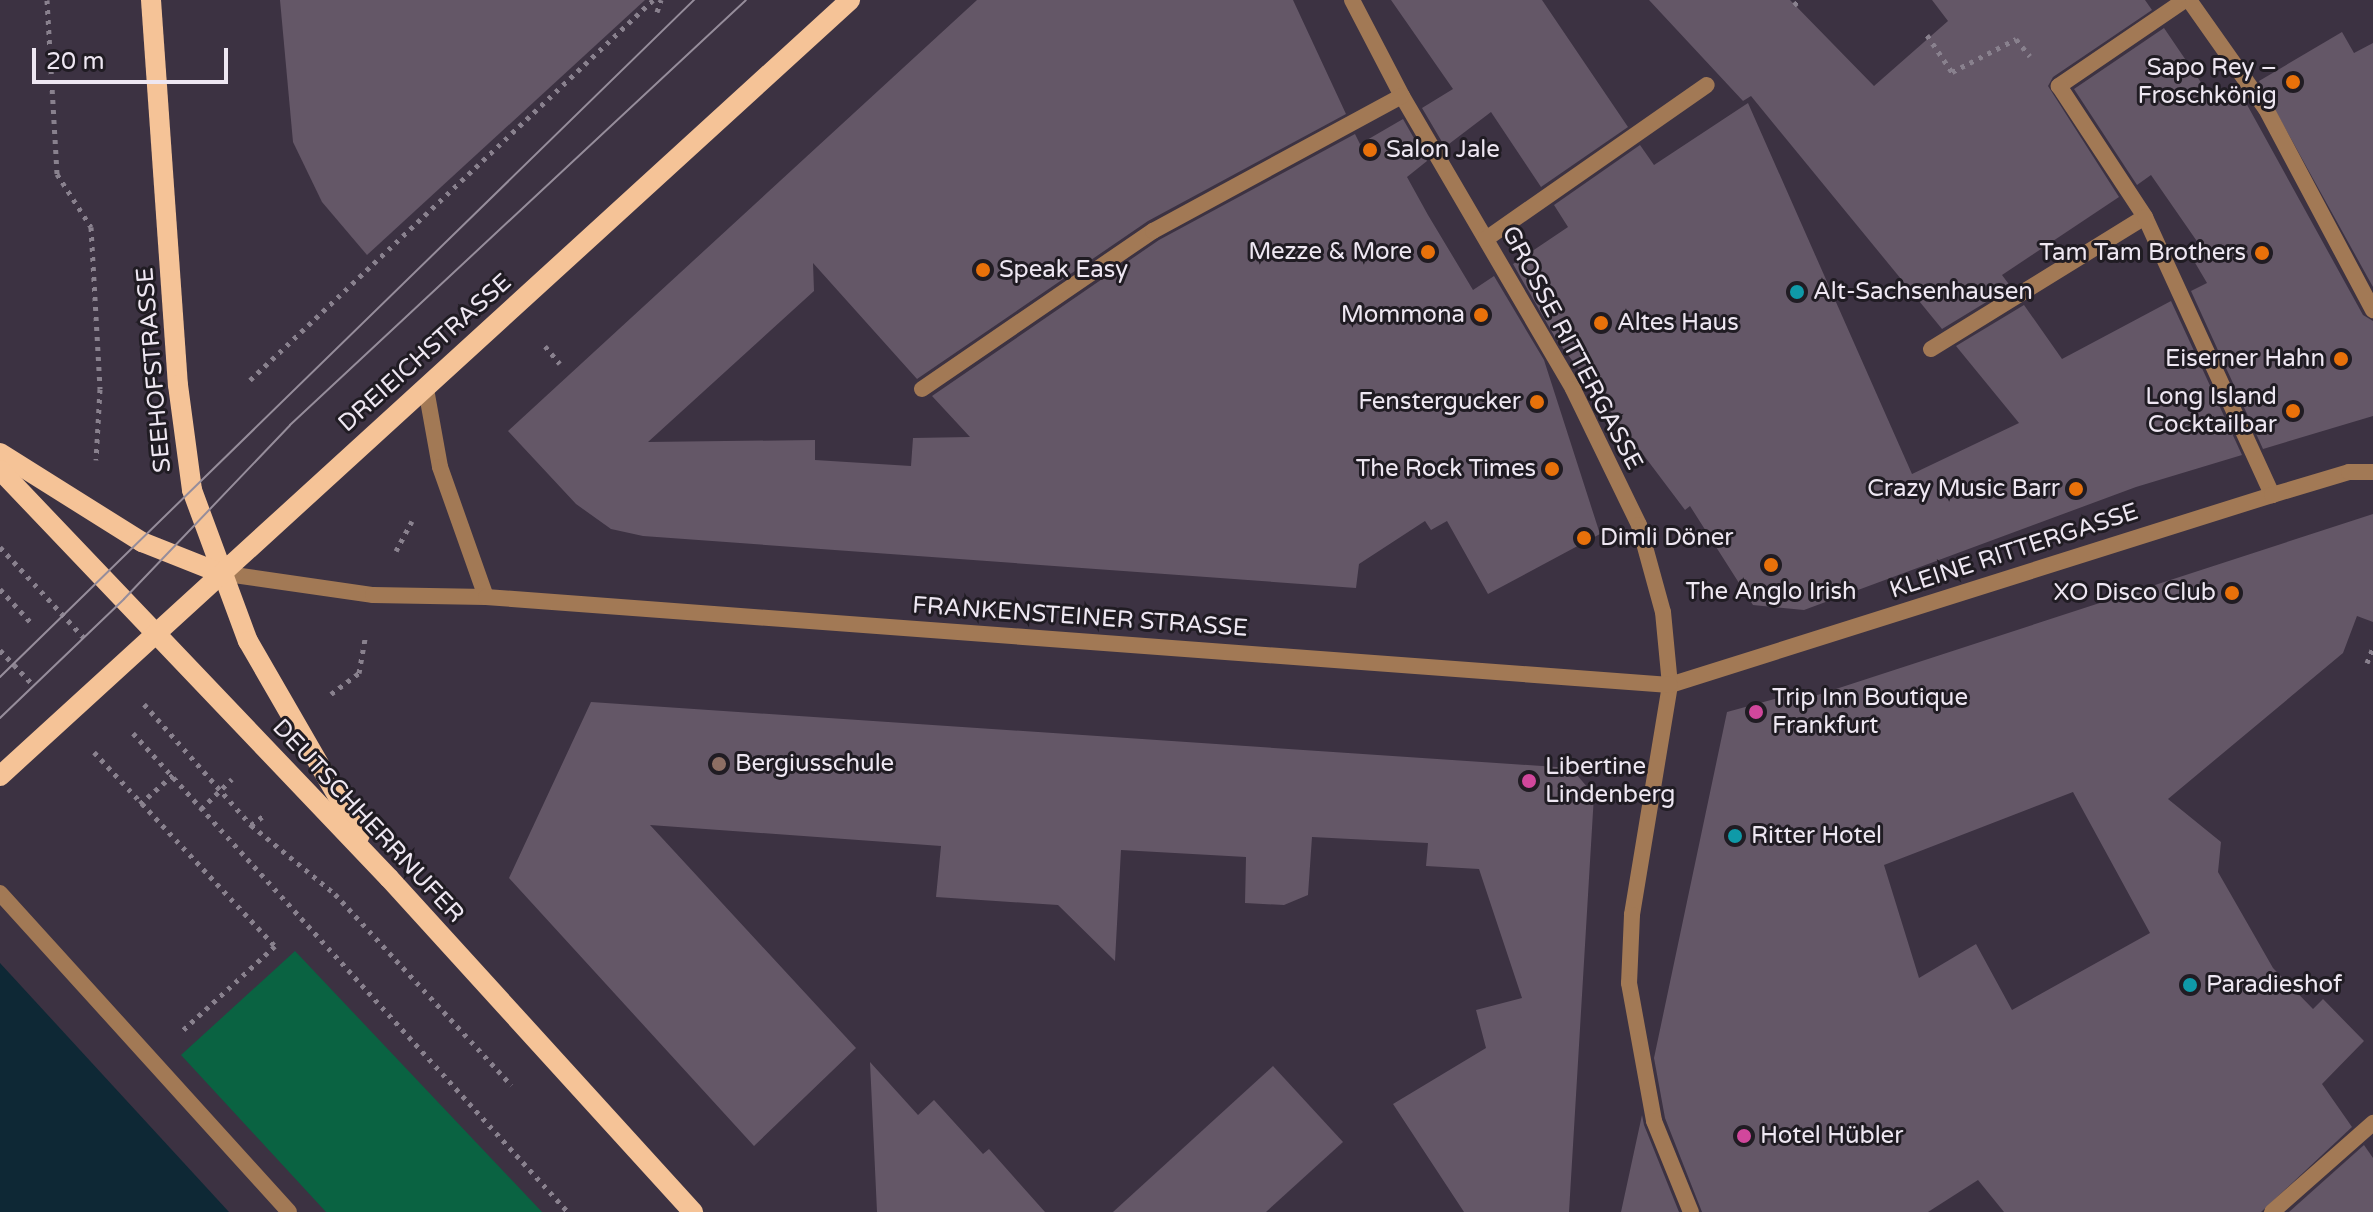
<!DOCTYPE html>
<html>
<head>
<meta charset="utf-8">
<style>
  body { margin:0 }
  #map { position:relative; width:2373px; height:1212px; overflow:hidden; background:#3c3242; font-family:"Varela Round",sans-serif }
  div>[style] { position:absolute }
  .green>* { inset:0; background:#0a6342 }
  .water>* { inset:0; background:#0e2835 }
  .building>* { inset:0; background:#645767 }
  .path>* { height:5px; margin-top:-2.5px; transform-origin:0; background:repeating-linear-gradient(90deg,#89818e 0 4px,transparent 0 10px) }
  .service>* { height:16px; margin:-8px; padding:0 8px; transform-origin:8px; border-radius:8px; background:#a27955 }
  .pedestrian>* { height:16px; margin:-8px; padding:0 8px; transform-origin:8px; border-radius:8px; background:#a27955 }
  .minor>* { height:16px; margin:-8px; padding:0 8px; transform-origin:8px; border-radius:8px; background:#a27955 }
  .primary>* { height:20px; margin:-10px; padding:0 10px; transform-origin:10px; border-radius:10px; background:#f5c397 }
  .tram>* { height:2px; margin:-1px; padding:0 1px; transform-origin:1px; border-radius:1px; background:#968d9b }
  .dots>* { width:22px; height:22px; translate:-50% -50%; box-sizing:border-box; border:4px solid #201c23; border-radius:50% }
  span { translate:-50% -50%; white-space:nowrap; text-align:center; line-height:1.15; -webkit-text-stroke:6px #201c23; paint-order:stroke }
  .poi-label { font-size:24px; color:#eee7f2 }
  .right { translate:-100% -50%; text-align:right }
  .left { translate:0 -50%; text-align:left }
  .street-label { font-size:24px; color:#eee7f2 }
  .scale { position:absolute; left:32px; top:48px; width:196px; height:36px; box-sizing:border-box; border:4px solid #eee7f2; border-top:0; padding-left:10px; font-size:24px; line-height:28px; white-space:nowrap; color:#eee7f2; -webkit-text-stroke:6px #201c23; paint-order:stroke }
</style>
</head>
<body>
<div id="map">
  <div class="green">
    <i style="clip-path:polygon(295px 951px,542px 1212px,326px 1212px,181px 1055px)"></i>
  </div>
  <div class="water">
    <i style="clip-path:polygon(0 963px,229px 1212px,0 1212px)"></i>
  </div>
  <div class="building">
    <i style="clip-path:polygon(280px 0,645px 0,367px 255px,322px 202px,293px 142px)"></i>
    <i style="clip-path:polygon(977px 0,1293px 0,1346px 114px,1148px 221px,917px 379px,813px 263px,814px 291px,648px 442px,815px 440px,815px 460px,911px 466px,913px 438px,970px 437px,932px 396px,1159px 240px,1355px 134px,1360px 144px,1403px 119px,1427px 161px,1407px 177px,1428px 215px,1473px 290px,1494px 276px,1544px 360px,1600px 534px,1488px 594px,1447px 521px,1431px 530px,1425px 521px,1359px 564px,1356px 588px,643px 536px,611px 529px,576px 504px,508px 431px)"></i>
    <i style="clip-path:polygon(1391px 0,1542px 0,1628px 127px,1541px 187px,1491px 112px,1445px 147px,1422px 108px,1453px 89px)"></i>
    <i style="clip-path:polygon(1649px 0,1790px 0,1874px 86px,1948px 21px,1932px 0,2145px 0,2152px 10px,2053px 77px,2048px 86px,2119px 197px,2002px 275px,2011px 287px,1942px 329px,1751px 96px,1743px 101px)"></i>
    <i style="clip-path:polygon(2164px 28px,2217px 106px,2240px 92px,2363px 315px,2373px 321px,2373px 416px,2263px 449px,2191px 291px,2207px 283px,2194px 261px,2203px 250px,2151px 175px,2137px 185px,2074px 89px)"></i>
    <i style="clip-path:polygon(2342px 32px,2354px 53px,2373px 43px,2373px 287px,2259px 81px)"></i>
    <i style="clip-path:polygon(1748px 103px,1912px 474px,2019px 423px,1956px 346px,2024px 305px,2062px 359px,2171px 301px,2242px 455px,2136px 487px,1804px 610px,1753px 605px,1690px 506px,1685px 510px,1556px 339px,1513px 264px,1568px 227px,1554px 205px,1640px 145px,1654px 165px)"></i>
    <i style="clip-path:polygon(evenodd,2373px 514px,2373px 622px,2357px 616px,2343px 653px,2168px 799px,2221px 842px,2218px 872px,2273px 968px,2313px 1009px,2323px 999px,2364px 1041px,2322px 1084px,2352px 1127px,2261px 1212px,2004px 1212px,1978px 1180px,1928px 1212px,1702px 1212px,1665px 1118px,1654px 1058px,1727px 712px,1796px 693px,1799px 701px,2373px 514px,2073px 792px,2150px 933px,2012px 1010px,1976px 944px,1919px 978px,1884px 865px,2073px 792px)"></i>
    <i style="clip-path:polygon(591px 702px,1571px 768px,1594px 795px,1569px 1212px,1464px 1212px,1393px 1104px,1486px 1048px,1476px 1010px,1522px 998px,1479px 869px,1426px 866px,1428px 843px,1312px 837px,1308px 895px,1284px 905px,1245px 903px,1246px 857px,1121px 850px,1115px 961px,1058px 905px,936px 897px,941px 846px,650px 825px,856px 1048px,754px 1146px,509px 878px)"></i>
    <i style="clip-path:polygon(870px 1062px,918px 1115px,934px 1100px,983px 1154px,989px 1149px,1045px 1212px,877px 1212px)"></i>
    <i style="clip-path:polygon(1273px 1066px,1343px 1142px,1266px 1212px,1113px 1212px)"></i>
    <i style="clip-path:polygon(1642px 1115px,1644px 1125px,1679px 1212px,1621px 1212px)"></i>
    <i style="clip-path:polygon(2364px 1145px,2373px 1158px,2373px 1212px,2289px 1212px)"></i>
  </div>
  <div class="path">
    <i style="left:47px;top:0;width:174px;rotate:86.7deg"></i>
    <i style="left:57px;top:174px;width:63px;rotate:57.3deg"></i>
    <i style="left:91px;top:227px;width:162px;rotate:86.8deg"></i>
    <i style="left:100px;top:389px;width:71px;rotate:93.2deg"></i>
    <i style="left:1794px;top:5px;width:8px;rotate:-40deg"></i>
    <i style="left:657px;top:12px;width:13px;rotate:-72deg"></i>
    <i style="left:1927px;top:35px;width:45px;rotate:56deg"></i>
    <i style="left:1952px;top:72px;width:72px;rotate:-27.3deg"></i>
    <i style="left:2016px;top:39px;width:22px;rotate:51deg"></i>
    <i style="left:545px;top:346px;width:23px;rotate:50deg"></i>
    <i style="left:250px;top:380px;width:554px;rotate:-43.32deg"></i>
    <i style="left:0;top:547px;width:127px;rotate:47.2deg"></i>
    <i style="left:396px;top:551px;width:34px;rotate:-62deg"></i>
    <i style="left:0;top:589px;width:50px;rotate:47.4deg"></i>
    <i style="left:0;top:650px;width:50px;rotate:46.6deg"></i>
    <i style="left:2367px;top:663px;width:17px;rotate:-69deg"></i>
    <i style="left:331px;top:694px;width:35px;rotate:-37deg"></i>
    <i style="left:359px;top:673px;width:39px;rotate:-80deg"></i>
    <i style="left:144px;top:704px;width:162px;rotate:48.5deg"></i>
    <i style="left:251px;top:825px;width:109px;rotate:39.4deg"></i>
    <i style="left:335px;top:894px;width:260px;rotate:47.3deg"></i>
    <i style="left:133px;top:733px;width:647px;rotate:47.76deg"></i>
    <i style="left:94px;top:752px;width:265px;rotate:47deg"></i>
    <i style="left:275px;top:946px;width:125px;rotate:137.6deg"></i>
    <i style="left:140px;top:804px;width:44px;rotate:-41.3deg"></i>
    <i style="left:201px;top:809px;width:43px;rotate:-44.1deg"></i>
    <i style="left:251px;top:825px;width:19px;rotate:-36deg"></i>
  </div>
  <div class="service">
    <i style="left:1931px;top:349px;width:251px;rotate:-31.7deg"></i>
    <i style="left:0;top:893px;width:430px;rotate:47.8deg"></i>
  </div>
  <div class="pedestrian">
    <i style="left:1352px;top:0;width:108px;rotate:62.5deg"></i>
    <i style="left:1402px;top:96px;width:339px;rotate:59.7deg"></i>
    <i style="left:1573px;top:389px;width:151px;rotate:64.1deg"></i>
    <i style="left:1639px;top:525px;width:90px;rotate:74.6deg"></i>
    <i style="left:1663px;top:612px;width:73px;rotate:84.5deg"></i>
    <i style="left:1670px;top:685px;width:233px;rotate:99.4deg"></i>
    <i style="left:1632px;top:915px;width:68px;rotate:92.5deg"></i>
    <i style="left:1629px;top:983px;width:140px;rotate:79.7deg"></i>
    <i style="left:1654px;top:1121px;width:98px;rotate:67.9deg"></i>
    <i style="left:2185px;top:0;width:153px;rotate:145.7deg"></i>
    <i style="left:2059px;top:86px;width:157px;rotate:56.7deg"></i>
    <i style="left:2145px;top:217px;width:306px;rotate:65.4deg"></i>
    <i style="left:2189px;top:0;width:133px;rotate:54.8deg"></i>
    <i style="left:2266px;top:109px;width:228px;rotate:62deg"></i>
    <i style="left:1486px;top:239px;width:269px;rotate:-34.9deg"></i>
    <i style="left:922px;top:389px;width:280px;rotate:-34.4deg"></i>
    <i style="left:1153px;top:231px;width:283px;rotate:-28.5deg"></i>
    <i style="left:1670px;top:685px;width:631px;rotate:-17.52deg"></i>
    <i style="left:2272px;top:495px;width:80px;rotate:-16.6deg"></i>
    <i style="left:2349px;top:472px;width:24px"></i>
    <i style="left:2272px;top:1212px;width:135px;rotate:-41.4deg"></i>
  </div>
  <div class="minor">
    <i style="left:426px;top:389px;width:79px;rotate:79.8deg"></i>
    <i style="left:440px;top:467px;width:138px;rotate:70.5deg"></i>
    <i style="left:220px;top:573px;width:155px;rotate:8.2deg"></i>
    <i style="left:373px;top:595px;width:113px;rotate:1deg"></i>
    <i style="left:486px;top:597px;width:1187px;rotate:4.25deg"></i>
  </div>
  <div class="primary">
    <i style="left:151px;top:0;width:386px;rotate:86deg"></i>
    <i style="left:178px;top:385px;width:106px;rotate:82.4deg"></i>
    <i style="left:192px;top:490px;width:161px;rotate:69.7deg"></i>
    <i style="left:248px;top:641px;width:224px;rotate:60deg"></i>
    <i style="left:0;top:453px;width:168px;rotate:32.1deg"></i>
    <i style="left:142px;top:542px;width:84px;rotate:21.7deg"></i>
    <i style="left:0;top:470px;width:564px;rotate:46.37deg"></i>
    <i style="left:389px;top:878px;width:452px;rotate:47.7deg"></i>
    <i style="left:0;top:776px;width:1151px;rotate:-42.39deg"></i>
  </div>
  <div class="tram">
    <i style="left:0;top:677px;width:970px;rotate:-44.29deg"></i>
    <i style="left:0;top:718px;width:172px;rotate:-43.8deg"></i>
    <i style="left:124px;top:599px;width:240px;rotate:-46.3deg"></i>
    <i style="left:290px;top:425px;width:623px;rotate:-42.98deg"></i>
  </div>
  <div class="dots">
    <i style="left:2293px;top:82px;background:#e8710a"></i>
    <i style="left:1370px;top:150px;background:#e8710a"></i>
    <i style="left:1428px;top:252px;background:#e8710a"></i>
    <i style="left:2262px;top:253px;background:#e8710a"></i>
    <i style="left:983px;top:270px;background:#e8710a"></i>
    <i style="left:1797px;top:292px;background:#0f9aa8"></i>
    <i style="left:1481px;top:315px;background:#e8710a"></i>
    <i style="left:1601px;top:323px;background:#e8710a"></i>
    <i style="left:2341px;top:359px;background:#e8710a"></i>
    <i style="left:1537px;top:402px;background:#e8710a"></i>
    <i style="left:2293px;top:411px;background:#e8710a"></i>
    <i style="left:1552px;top:469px;background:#e8710a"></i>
    <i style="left:2076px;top:489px;background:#e8710a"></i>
    <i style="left:1584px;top:538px;background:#e8710a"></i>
    <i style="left:1771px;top:565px;background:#e8710a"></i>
    <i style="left:2232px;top:593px;background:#e8710a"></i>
    <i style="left:1756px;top:712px;background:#d1479c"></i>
    <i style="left:719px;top:764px;background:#8d6e63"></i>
    <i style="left:1529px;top:781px;background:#d1479c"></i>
    <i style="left:1735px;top:836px;background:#0f9aa8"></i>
    <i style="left:2190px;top:985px;background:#0f9aa8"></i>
    <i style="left:1744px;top:1136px;background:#d1479c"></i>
  </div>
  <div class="poi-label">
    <span class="right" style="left:2277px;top:82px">Sapo Rey –<br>Froschkönig</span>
    <span class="left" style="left:1386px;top:150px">Salon Jale</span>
    <span class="right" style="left:1412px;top:252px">Mezze &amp; More</span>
    <span class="right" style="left:2246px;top:253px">Tam Tam Brothers</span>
    <span class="left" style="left:999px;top:270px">Speak Easy</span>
    <span class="left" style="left:1813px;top:292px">Alt-Sachsenhausen</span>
    <span class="right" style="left:1465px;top:315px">Mommona</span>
    <span class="left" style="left:1617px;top:323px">Altes Haus</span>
    <span class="right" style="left:2325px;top:359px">Eiserner Hahn</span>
    <span class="right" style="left:2277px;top:411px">Long Island<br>Cocktailbar</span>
    <span class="right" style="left:1521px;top:402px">Fenstergucker</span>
    <span class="right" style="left:1536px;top:469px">The Rock Times</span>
    <span class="right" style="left:2060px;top:489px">Crazy Music Barr</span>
    <span class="left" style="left:1600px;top:538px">Dimli Döner</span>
    <span style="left:1771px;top:592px">The Anglo Irish</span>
    <span class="right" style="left:2216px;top:593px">XO Disco Club</span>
    <span class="left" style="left:1772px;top:712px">Trip Inn Boutique<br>Frankfurt</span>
    <span class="left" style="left:735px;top:764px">Bergiusschule</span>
    <span class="left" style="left:1545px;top:781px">Libertine<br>Lindenberg</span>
    <span class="left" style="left:1751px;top:836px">Ritter Hotel</span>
    <span class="left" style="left:2206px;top:985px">Paradieshof</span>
    <span class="left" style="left:1760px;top:1136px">Hotel Hübler</span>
  </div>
  <div class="street-label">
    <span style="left:1572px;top:348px;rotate:62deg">GROSSE RITTERGASSE</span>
    <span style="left:425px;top:353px;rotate:-42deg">DREIEICHSTRASSE</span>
    <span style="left:154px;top:370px;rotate:-95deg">SEEHOFSTRASSE</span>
    <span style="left:2014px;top:551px;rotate:-18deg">KLEINE RITTERGASSE</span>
    <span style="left:1080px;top:617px;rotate:4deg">FRANKENSTEINER STRASSE</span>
    <span style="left:368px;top:821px;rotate:47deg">DEUTSCHHERRNUFER</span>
  </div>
  <div class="scale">20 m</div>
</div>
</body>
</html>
